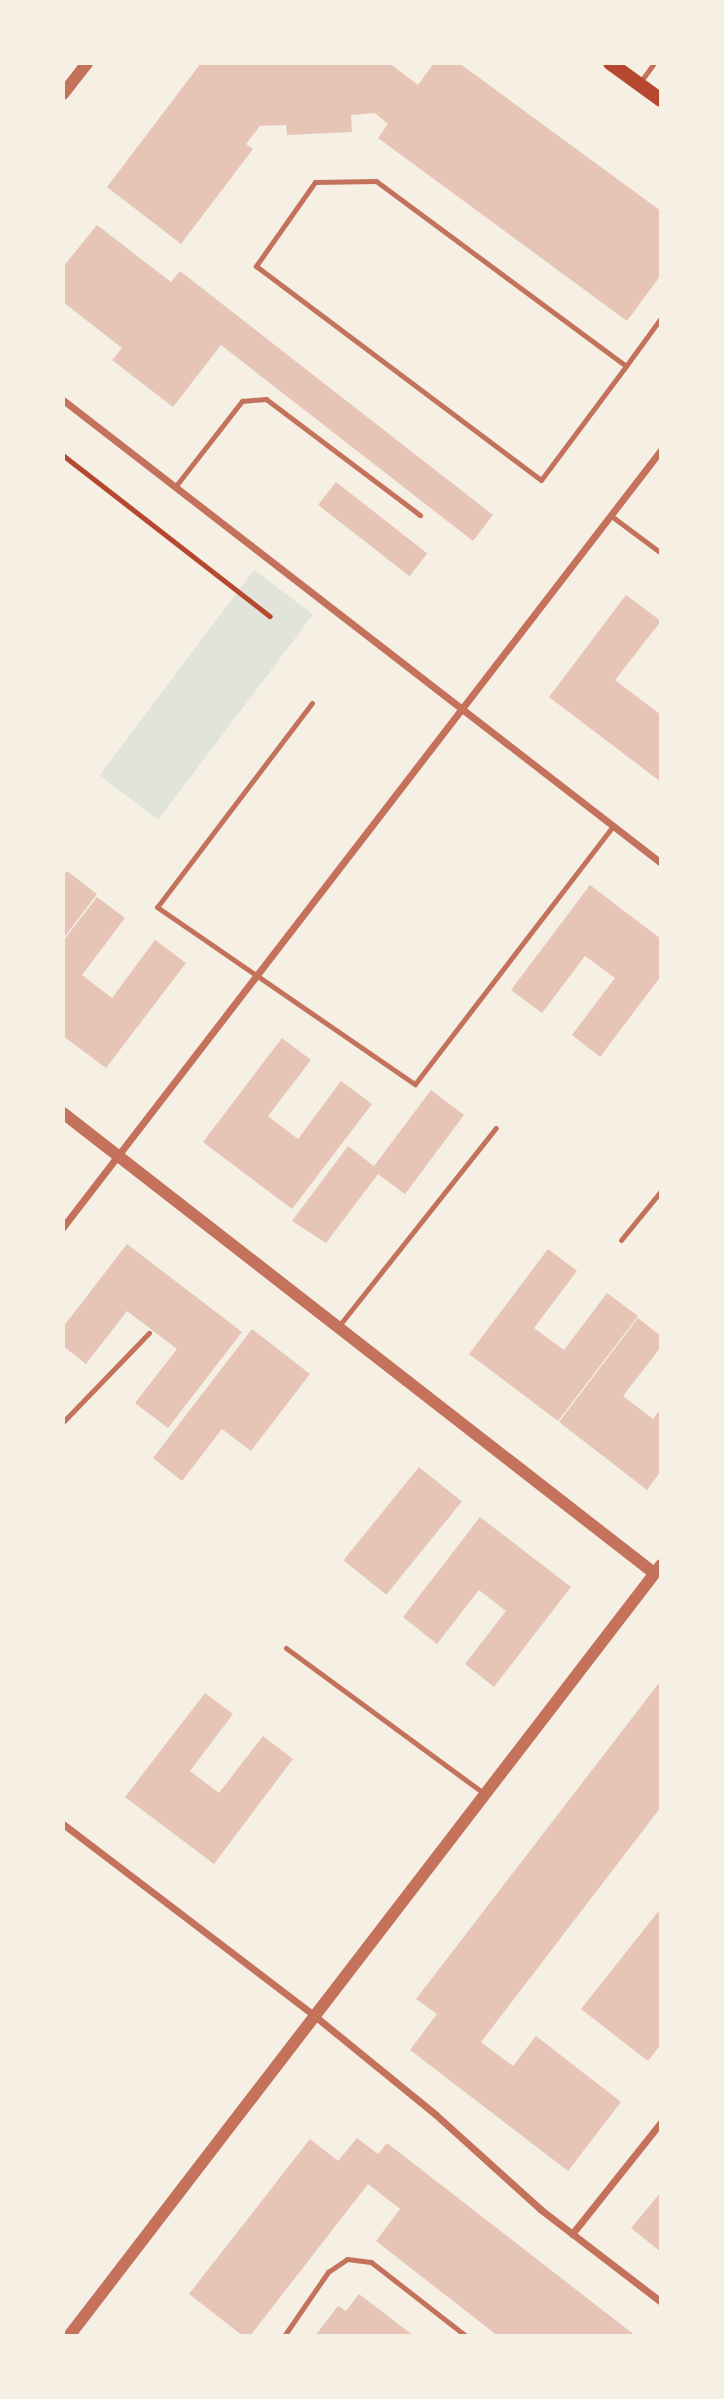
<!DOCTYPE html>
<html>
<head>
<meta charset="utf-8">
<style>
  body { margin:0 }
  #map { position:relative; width:724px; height:2399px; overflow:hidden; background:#f6efe4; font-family:"Golos Text",sans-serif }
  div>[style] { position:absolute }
  .green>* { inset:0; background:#e2e4dc; transform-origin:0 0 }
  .building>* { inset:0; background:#e6c5b7; transform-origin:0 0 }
  .path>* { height:4.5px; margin:-2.25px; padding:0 2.25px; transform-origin:2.25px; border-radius:2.25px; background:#b5482f }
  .service>* { height:5px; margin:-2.5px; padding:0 2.5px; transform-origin:2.5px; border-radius:2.5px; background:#c5725c }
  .minor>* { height:7px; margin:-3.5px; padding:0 3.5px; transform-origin:3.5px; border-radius:3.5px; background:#c5725c }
  .tertiary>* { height:12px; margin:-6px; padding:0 6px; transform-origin:6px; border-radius:6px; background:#c5725c }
  .secondary>* { height:14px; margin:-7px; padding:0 7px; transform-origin:7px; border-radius:7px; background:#b5482f }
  span { translate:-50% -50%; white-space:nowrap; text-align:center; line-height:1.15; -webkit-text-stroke:5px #f6efe4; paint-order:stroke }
  .frame { position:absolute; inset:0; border:65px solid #f6efe4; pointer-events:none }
</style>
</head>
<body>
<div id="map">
  <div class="green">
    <i style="left:254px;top:570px;width:74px;height:257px;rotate:37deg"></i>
  </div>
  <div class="building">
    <i style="clip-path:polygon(201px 63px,389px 63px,418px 85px,434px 63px,459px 63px,661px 211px,661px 275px,627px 321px,378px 138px,388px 124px,375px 113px,351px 115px,352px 132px,287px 135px,286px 125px,260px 126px,246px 144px,253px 149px,181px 244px,107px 187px)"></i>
    <i style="clip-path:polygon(97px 225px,171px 282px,180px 271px,493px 515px,473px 541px,221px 345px,173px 407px,112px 360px,122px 348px,63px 302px,63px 267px)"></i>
    <i style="left:336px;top:482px;width:116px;height:29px;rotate:38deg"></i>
    <i style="clip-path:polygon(626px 595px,661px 621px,615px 680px,661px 715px,661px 782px,549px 697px)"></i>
    <i style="clip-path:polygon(67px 871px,97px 894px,63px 939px,63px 876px)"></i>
    <i style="clip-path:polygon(590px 885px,661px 939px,661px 976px,600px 1057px,572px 1035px,615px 978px,585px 956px,542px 1013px,511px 990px)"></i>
    <i style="clip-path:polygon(97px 897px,125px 918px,82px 975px,112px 998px,155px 940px,186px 963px,106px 1068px,63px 1036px,63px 941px)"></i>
    <i style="clip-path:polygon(282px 1038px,311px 1060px,268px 1116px,298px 1139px,341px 1081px,372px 1104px,292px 1209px,203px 1142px)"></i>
    <i style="clip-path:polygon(431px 1090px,464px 1115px,405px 1194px,378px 1174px,326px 1243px,292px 1221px,348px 1146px,374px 1166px)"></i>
    <i style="clip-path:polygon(127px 1244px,242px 1332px,168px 1428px,135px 1403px,177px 1349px,127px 1311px,86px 1364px,63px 1346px,63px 1327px)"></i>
    <i style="clip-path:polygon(548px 1249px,577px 1271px,534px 1328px,564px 1350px,607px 1293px,638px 1316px,558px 1421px,469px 1354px)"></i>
    <i style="clip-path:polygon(638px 1318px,661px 1336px,661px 1347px,623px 1396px,653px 1419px,661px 1408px,661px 1471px,647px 1490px,559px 1422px)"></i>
    <i style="clip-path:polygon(252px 1329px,310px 1374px,251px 1451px,222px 1429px,182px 1481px,153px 1458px)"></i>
    <i style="left:419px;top:1467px;width:55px;height:120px;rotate:39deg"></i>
    <i style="clip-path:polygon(480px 1517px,571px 1587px,494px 1687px,465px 1664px,506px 1611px,479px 1590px,437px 1644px,403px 1617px)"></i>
    <i style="clip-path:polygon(659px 1683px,661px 1807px,481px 2042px,513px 2066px,536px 2036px,621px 2102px,568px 2171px,410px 2050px,437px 2014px,416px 1999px)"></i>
    <i style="clip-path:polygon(205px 1693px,233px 1714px,190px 1771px,219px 1793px,263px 1736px,293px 1759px,214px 1864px,125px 1797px)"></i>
    <i style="clip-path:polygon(661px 1908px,661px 2044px,648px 2061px,581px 2009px)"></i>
    <i style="clip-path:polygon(357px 2138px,378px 2154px,387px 2143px,636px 2336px,498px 2336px,376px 2241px,400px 2209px,368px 2184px,250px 2336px,243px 2336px,189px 2294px,310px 2139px,338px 2161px)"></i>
    <i style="clip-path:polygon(661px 2192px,661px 2252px,631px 2228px)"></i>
    <i style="clip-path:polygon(359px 2294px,414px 2336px,315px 2336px,338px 2306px,346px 2311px)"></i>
  </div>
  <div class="path">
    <i style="left:63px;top:455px;width:262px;rotate:37.9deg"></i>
  </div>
  <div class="service">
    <i style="left:641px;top:81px;width:22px;rotate:-54deg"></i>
    <i style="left:626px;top:366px;width:311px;rotate:-143.5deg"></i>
    <i style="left:376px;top:181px;width:61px;rotate:179.1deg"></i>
    <i style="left:315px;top:182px;width:103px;rotate:125.1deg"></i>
    <i style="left:256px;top:266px;width:356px;rotate:36.9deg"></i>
    <i style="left:541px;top:480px;width:142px;rotate:-53.3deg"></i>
    <i style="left:626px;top:366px;width:59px;rotate:-53.9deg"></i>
    <i style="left:175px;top:487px;width:109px;rotate:-52.1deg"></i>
    <i style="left:242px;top:401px;width:24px;rotate:-5deg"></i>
    <i style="left:266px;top:399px;width:193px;rotate:37deg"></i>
    <i style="left:610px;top:515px;width:64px;rotate:36.7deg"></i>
    <i style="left:312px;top:703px;width:256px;rotate:127.2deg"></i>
    <i style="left:157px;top:907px;width:313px;rotate:34.5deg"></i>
    <i style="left:415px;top:1084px;width:325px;rotate:-52.5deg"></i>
    <i style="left:621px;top:1240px;width:63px;rotate:-50.8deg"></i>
    <i style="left:338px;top:1327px;width:254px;rotate:-51.6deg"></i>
    <i style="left:63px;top:1422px;width:124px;rotate:-46deg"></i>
    <i style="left:286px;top:1648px;width:248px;rotate:36.3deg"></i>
    <i style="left:284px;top:2336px;width:78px;rotate:-55.5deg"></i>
    <i style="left:328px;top:2272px;width:23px;rotate:-34deg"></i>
    <i style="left:347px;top:2259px;width:24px;rotate:7deg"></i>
    <i style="left:371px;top:2262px;width:120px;rotate:37.9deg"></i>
  </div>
  <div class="minor">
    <i style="left:63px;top:400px;width:756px;rotate:37.75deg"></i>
    <i style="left:63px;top:1227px;width:980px;rotate:-52.42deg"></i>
    <i style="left:63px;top:1824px;width:318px;rotate:37.3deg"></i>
    <i style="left:316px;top:2017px;width:154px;rotate:39.2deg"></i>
    <i style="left:435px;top:2114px;width:142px;rotate:42.1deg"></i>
    <i style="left:540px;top:2209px;width:153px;rotate:37.5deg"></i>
    <i style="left:572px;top:2234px;width:143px;rotate:-51.5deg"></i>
  </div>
  <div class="tertiary">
    <i style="left:63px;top:94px;width:39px;rotate:-52deg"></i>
    <i style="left:63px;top:1113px;width:749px;rotate:37.9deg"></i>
    <i style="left:69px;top:2336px;width:972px;rotate:-52.48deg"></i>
  </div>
  <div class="secondary">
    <i style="left:610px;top:63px;width:63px;rotate:36deg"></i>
  </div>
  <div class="frame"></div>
</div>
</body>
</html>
